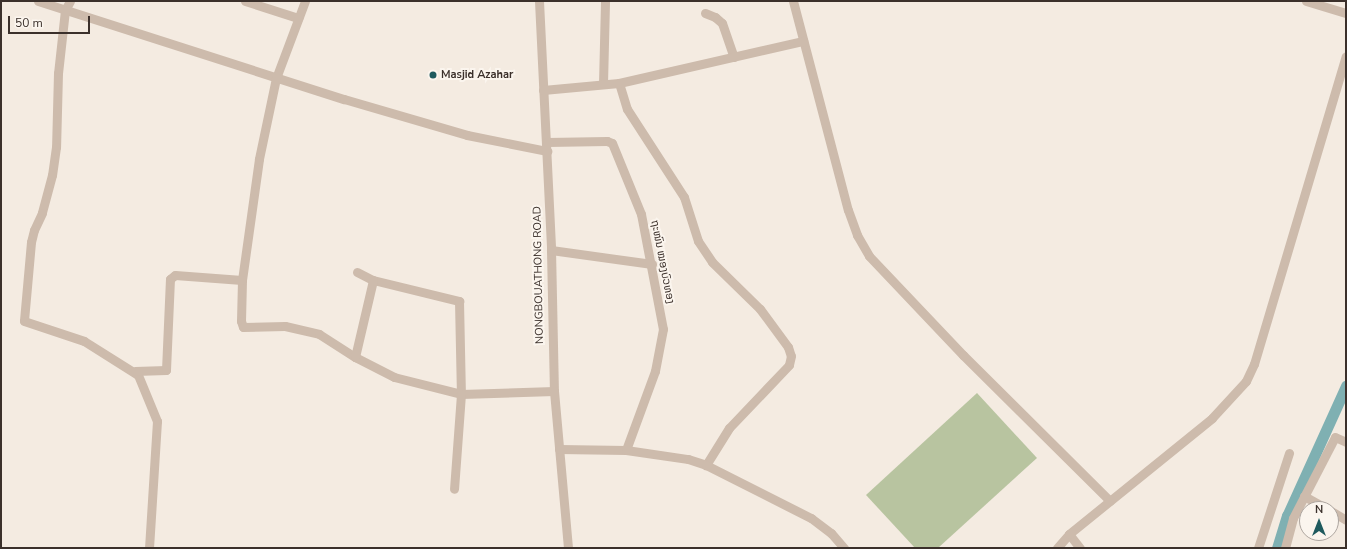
<!DOCTYPE html>
<html>
<head>
<meta charset="utf-8">
<style>
  body { margin:0 }
  #map { position:relative; width:1347px; height:549px; overflow:hidden; background:#f4ebe1; font-family:"Nunito Sans","Noto Sans Lao",sans-serif }
  div>[style] { position:absolute }
  .green>* { inset:0; background:#b8c4a0 }
  .canal>* { height:11px; margin:-5.5px; padding:0 5.5px; transform-origin:5.5px; border-radius:5.5px; background:#7fb0b2 }
  .minor>* { height:9px; margin:-4.5px; padding:0 4.5px; transform-origin:4.5px; border-radius:4.5px; background:#cdbbac }
  .dots>* { width:11px; height:11px; translate:-50% -50%; box-sizing:border-box; border:2px solid #fbf5ee; border-radius:50% }
  span { translate:-50% -50%; white-space:nowrap; text-align:center; line-height:1.15; -webkit-text-stroke:4px #fbf5ee; paint-order:stroke }
  .poi-label { font-size:11px; color:#3b302b; font-weight:700 }
  .left { translate:0 -50%; text-align:left }
  .street-label { font-size:11px; color:#3b302b }
  .frame { position:absolute; inset:0; border:2px solid #3b302b; pointer-events:none }
  .north { position:absolute; left:1299px; top:501px; width:40px; height:40px; box-sizing:border-box; background:#fbf5ee; border:1px solid #aea6a0; border-radius:50%; rotate:0deg; font-size:11px; font-weight:700; line-height:16px; text-align:center; color:#3b302b }
  .north::after { content:''; display:block; margin:auto; width:14px; height:18px; background:#1f5a5e; clip-path:polygon(50% 0,100% 100%,50% 72%,0 100%) }
  .scale { position:absolute; left:8px; top:16px; width:82px; height:18px; box-sizing:border-box; border:2px solid #3b302b; border-top:0; padding-left:5px; font-size:12px; line-height:14px; white-space:nowrap; color:#3b302b; -webkit-text-stroke:3px #fbf5ee; paint-order:stroke }
</style>
</head>
<body>
<div id="map">
  <div class="green">
    <i style="clip-path:polygon(977px 393px,1037px 458px,938px 548px,915px 548px,866px 495px)"></i>
  </div>
  <div class="canal">
    <i style="left:1277px;top:548px;width:34px;rotate:-73deg"></i>
    <i style="left:1287px;top:516px;width:143px;rotate:-65.6deg"></i>
  </div>
  <div class="minor">
    <i style="left:38px;top:1px;width:321px;rotate:17.8deg"></i>
    <i style="left:344px;top:99px;width:128px;rotate:16.3deg"></i>
    <i style="left:467px;top:135px;width:82px;rotate:11.3deg"></i>
    <i style="left:70px;top:1px;width:10px;rotate:119deg"></i>
    <i style="left:65px;top:10px;width:63px;rotate:96.3deg"></i>
    <i style="left:58px;top:73px;width:74px;rotate:91.5deg"></i>
    <i style="left:56px;top:147px;width:28px;rotate:98deg"></i>
    <i style="left:52px;top:175px;width:39px;rotate:105deg"></i>
    <i style="left:42px;top:213px;width:19px;rotate:115deg"></i>
    <i style="left:34px;top:230px;width:12px;rotate:104deg"></i>
    <i style="left:31px;top:242px;width:79px;rotate:95.1deg"></i>
    <i style="left:24px;top:321px;width:63px;rotate:18.4deg"></i>
    <i style="left:84px;top:341px;width:64px;rotate:32.2deg"></i>
    <i style="left:138px;top:375px;width:50px;rotate:67.6deg"></i>
    <i style="left:157px;top:421px;width:127px;rotate:93.6deg"></i>
    <i style="left:245px;top:1px;width:56px;rotate:17.8deg"></i>
    <i style="left:305px;top:1px;width:82px;rotate:110.6deg"></i>
    <i style="left:276px;top:78px;width:83px;rotate:101.9deg"></i>
    <i style="left:259px;top:159px;width:122px;rotate:98deg"></i>
    <i style="left:242px;top:280px;width:41px;rotate:91.4deg"></i>
    <i style="left:241px;top:321px;width:6px;rotate:72deg"></i>
    <i style="left:243px;top:327px;width:42px;rotate:-1.4deg"></i>
    <i style="left:285px;top:326px;width:35px;rotate:13deg"></i>
    <i style="left:319px;top:334px;width:43px;rotate:32.6deg"></i>
    <i style="left:355px;top:357px;width:44px;rotate:27.1deg"></i>
    <i style="left:394px;top:377px;width:69px;rotate:14.2deg"></i>
    <i style="left:461px;top:394px;width:93px;rotate:-1.8deg"></i>
    <i style="left:539px;top:1px;width:249px;rotate:87.2deg"></i>
    <i style="left:551px;top:250px;width:141px;rotate:88.8deg"></i>
    <i style="left:554px;top:391px;width:158px;rotate:84.9deg"></i>
    <i style="left:793px;top:1px;width:216px;rotate:75.3deg"></i>
    <i style="left:848px;top:210px;width:27px;rotate:70deg"></i>
    <i style="left:857px;top:235px;width:24px;rotate:60deg"></i>
    <i style="left:869px;top:256px;width:137px;rotate:46.5deg"></i>
    <i style="left:963px;top:355px;width:207px;rotate:44.8deg"></i>
    <i style="left:1306px;top:1px;width:42px;rotate:16.7deg"></i>
    <i style="left:705px;top:13px;width:11px;rotate:22deg"></i>
    <i style="left:715px;top:17px;width:9px;rotate:41deg"></i>
    <i style="left:722px;top:23px;width:36px;rotate:71deg"></i>
    <i style="left:619px;top:83px;width:27px;rotate:73deg"></i>
    <i style="left:627px;top:109px;width:105px;rotate:57.1deg"></i>
    <i style="left:684px;top:197px;width:46px;rotate:72.3deg"></i>
    <i style="left:698px;top:241px;width:25px;rotate:56deg"></i>
    <i style="left:712px;top:262px;width:67px;rotate:44.4deg"></i>
    <i style="left:760px;top:309px;width:47px;rotate:53.6deg"></i>
    <i style="left:788px;top:347px;width:9px;rotate:72deg"></i>
    <i style="left:791px;top:356px;width:9px;rotate:103deg"></i>
    <i style="left:789px;top:365px;width:87px;rotate:133.6deg"></i>
    <i style="left:729px;top:428px;width:44px;rotate:121.9deg"></i>
    <i style="left:603px;top:84px;width:83px;rotate:-88.6deg"></i>
    <i style="left:543px;top:90px;width:76px;rotate:-5.3deg"></i>
    <i style="left:619px;top:83px;width:189px;rotate:-12.9deg"></i>
    <i style="left:547px;top:142px;width:60px;rotate:-1deg"></i>
    <i style="left:607px;top:141px;width:5px;rotate:22deg"></i>
    <i style="left:612px;top:143px;width:77px;rotate:67.8deg"></i>
    <i style="left:641px;top:214px;width:117px;rotate:79.2deg"></i>
    <i style="left:663px;top:329px;width:43px;rotate:100.8deg"></i>
    <i style="left:655px;top:371px;width:84px;rotate:110.2deg"></i>
    <i style="left:551px;top:250px;width:102px;rotate:7.9deg"></i>
    <i style="left:357px;top:272px;width:18px;rotate:27deg"></i>
    <i style="left:373px;top:280px;width:89px;rotate:13.7deg"></i>
    <i style="left:459px;top:301px;width:93px;rotate:88.8deg"></i>
    <i style="left:461px;top:394px;width:95px;rotate:94.2deg"></i>
    <i style="left:355px;top:357px;width:79px;rotate:-76.8deg"></i>
    <i style="left:135px;top:371px;width:31px;rotate:-2deg"></i>
    <i style="left:166px;top:370px;width:91px;rotate:-87.5deg"></i>
    <i style="left:170px;top:279px;width:6px;rotate:-39deg"></i>
    <i style="left:175px;top:275px;width:67px;rotate:4.3deg"></i>
    <i style="left:559px;top:449px;width:67px;rotate:0.9deg"></i>
    <i style="left:626px;top:450px;width:63px;rotate:8.3deg"></i>
    <i style="left:688px;top:459px;width:19px;rotate:18deg"></i>
    <i style="left:706px;top:465px;width:118px;rotate:26.8deg"></i>
    <i style="left:811px;top:518px;width:25px;rotate:37deg"></i>
    <i style="left:831px;top:533px;width:20px;rotate:49deg"></i>
    <i style="left:1304px;top:496px;width:26px;rotate:29deg"></i>
    <i style="left:1331px;top:511px;width:17px;rotate:31deg"></i>
    <i style="left:1069px;top:534px;width:18px;rotate:52deg"></i>
    <i style="left:1057px;top:548px;width:18px;rotate:-49deg"></i>
    <i style="left:1069px;top:534px;width:184px;rotate:-39deg"></i>
    <i style="left:1212px;top:418px;width:50px;rotate:-47.4deg"></i>
    <i style="left:1246px;top:381px;width:19px;rotate:-65deg"></i>
    <i style="left:1254px;top:364px;width:321px;rotate:-73.4deg"></i>
    <i style="left:1258px;top:548px;width:100px;rotate:-71.9deg"></i>
    <i style="left:1285px;top:548px;width:31px;rotate:-75deg"></i>
    <i style="left:1293px;top:518px;width:91px;rotate:-62.6deg"></i>
    <i style="left:1335px;top:437px;width:12px;rotate:24deg"></i>
  </div>
  <div class="dots">
    <i style="left:433px;top:75px;background:#1f5a5e"></i>
  </div>
  <div class="poi-label">
    <span class="left" style="left:441px;top:75px">Masjid Azahar</span>
  </div>
  <div class="street-label">
    <span style="left:662px;top:262px;rotate:79deg">ຖະໜົນ ໝອງບົວທອງ</span>
    <span style="left:539px;top:275px;rotate:-91deg">NONGBOUATHONG ROAD</span>
  </div>
  <div class="frame"></div>
  <div class="north">N</div>
  <div class="scale">50 m</div>
</div>
</body>
</html>
